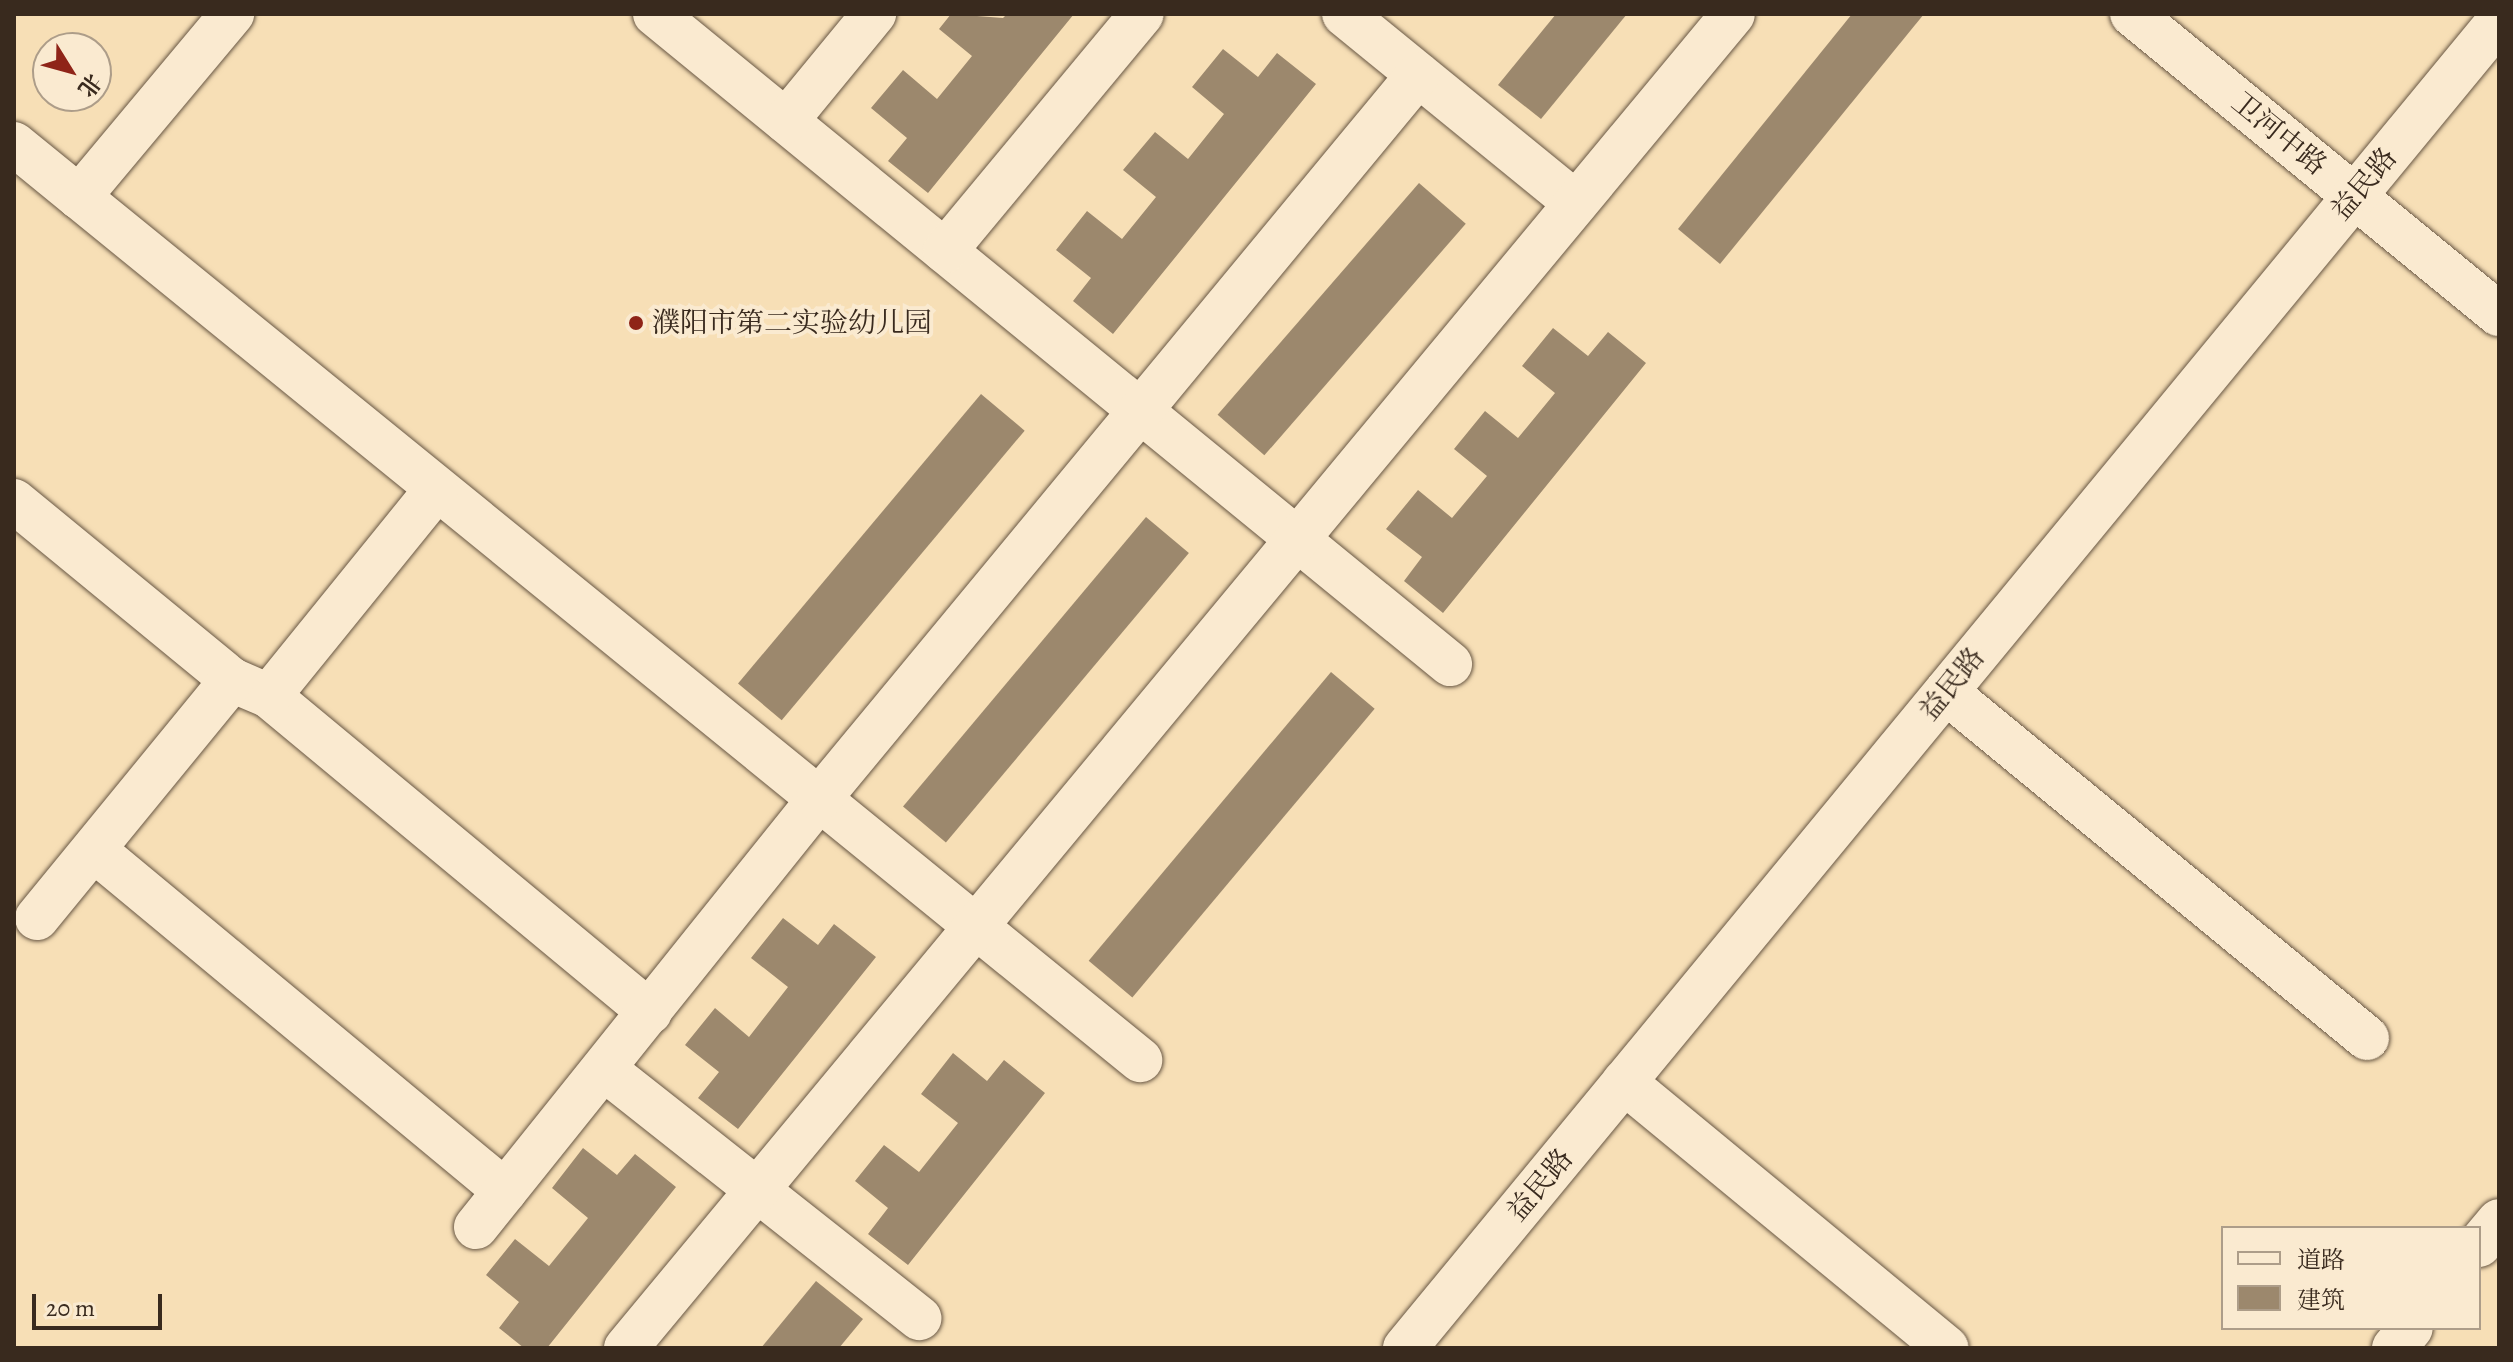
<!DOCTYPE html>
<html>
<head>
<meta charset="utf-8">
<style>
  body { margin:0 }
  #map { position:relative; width:2513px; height:1362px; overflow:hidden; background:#f7dfb6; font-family:Alegreya,"Noto Serif SC",serif }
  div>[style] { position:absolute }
  .building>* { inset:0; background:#9c886d; transform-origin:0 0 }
  .roads { filter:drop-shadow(0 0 2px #685744) drop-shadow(0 0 2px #685744) }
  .minor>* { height:44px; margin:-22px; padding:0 22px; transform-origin:22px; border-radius:22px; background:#faead0 }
  .dots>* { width:22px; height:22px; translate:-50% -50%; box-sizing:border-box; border:4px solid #faead0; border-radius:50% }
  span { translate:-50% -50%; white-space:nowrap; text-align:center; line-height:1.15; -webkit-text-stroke:8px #faead0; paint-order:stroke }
  .street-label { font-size:28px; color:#392a1e }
  .poi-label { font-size:28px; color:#392a1e }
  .left { translate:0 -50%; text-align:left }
  .frame { position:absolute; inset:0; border:16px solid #392a1e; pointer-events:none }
  .legend { position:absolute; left:2221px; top:1226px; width:260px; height:104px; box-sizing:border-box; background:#faead0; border:2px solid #ad9d89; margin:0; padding:10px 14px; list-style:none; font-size:24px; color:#392a1e }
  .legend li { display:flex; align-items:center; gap:16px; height:40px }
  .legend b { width:40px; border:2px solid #ad9d89 }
  .north { position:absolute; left:32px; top:32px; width:80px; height:80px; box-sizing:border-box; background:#faead0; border:2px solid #ad9d89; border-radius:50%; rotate:127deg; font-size:22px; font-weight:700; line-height:32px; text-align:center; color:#392a1e }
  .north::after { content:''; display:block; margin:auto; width:28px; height:36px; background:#8f2418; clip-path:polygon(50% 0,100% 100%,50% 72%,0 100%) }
  .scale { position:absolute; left:32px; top:1294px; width:130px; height:36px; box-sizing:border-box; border:4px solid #392a1e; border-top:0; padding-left:10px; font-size:24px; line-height:28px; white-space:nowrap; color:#392a1e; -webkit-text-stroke:6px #faead0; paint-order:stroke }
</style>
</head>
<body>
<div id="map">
  <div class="building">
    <i style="clip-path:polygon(951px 14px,1003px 18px,1007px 14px,1074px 14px,928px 193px,888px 161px,907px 138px,871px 108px,903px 70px,937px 99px,972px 56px,939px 29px)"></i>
    <i style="clip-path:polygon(1556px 14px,1627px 14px,1541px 119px,1498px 85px)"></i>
    <i style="clip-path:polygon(1852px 14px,1924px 14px,1720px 264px,1678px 229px)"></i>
    <i style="clip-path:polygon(1223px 49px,1258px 77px,1277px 53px,1316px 84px,1113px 334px,1073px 301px,1091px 278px,1056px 250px,1087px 211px,1122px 239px,1156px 197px,1123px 170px,1155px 132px,1188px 159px,1224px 114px,1192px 87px)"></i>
    <i style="left:1419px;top:183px;width:62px;height:307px;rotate:41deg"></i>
    <i style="clip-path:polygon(1553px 328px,1588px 356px,1608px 332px,1646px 363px,1443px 613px,1404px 581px,1422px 557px,1386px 529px,1418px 490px,1452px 518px,1487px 476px,1454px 449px,1485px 411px,1518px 438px,1555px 393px,1522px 366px)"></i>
    <i style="left:981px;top:394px;width:57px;height:378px;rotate:40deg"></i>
    <i style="left:1146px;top:517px;width:56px;height:378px;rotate:40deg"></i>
    <i style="left:1331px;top:672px;width:57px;height:377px;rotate:40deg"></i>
    <i style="clip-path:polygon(783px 918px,818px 945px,834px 924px,876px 957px,738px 1129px,698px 1098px,719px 1072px,685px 1045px,715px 1008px,749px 1037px,788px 987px,751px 958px)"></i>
    <i style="clip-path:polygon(953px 1053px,987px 1081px,1004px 1060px,1045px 1093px,908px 1265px,868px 1234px,888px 1208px,855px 1181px,884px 1145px,919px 1172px,958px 1123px,921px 1094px)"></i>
    <i style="clip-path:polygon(583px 1148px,617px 1175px,635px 1154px,676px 1187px,547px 1348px,524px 1348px,499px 1328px,519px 1302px,486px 1275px,515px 1239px,549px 1266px,588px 1218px,552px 1188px)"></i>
    <i style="clip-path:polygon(816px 1281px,863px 1319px,839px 1348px,761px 1348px)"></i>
  </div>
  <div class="roads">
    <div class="minor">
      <i style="left:655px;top:14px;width:1027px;rotate:39.27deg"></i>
      <i style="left:1344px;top:14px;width:299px;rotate:39.2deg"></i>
      <i style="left:2132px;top:14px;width:474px;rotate:39.3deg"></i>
      <i style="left:786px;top:121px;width:139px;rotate:-50.6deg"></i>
      <i style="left:14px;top:144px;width:84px;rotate:39.2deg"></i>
      <i style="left:79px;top:197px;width:239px;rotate:-50.1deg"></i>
      <i style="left:79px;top:197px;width:1368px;rotate:39.12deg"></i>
      <i style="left:945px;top:251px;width:308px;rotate:-50.3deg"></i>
      <i style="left:14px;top:501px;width:282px;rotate:39.4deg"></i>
      <i style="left:232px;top:680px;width:40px;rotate:23.4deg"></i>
      <i style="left:269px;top:696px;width:495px;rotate:39.7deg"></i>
      <i style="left:1946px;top:692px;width:545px;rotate:39.42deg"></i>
      <i style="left:269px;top:696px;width:265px;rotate:-51deg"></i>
      <i style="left:94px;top:850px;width:534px;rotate:39.68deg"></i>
      <i style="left:37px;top:918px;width:308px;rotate:-50.7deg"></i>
      <i style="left:604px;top:1069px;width:402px;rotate:38.3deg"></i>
      <i style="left:1624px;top:1082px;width:418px;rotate:39.5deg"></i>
      <i style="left:476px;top:1227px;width:548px;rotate:-51.29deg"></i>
      <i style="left:819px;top:799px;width:940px;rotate:-50.4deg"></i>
      <i style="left:2479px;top:1245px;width:31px;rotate:-50deg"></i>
      <i style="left:626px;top:1348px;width:1733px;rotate:-50.31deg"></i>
      <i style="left:1405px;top:1348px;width:1720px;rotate:-50.5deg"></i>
      <i style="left:2394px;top:1348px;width:26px;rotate:-50deg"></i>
    </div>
  </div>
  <div class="dots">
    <i style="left:636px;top:323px;background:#8f2418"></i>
  </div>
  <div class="street-label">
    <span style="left:2279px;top:134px;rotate:39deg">卫河中路</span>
    <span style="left:2364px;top:184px;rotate:-50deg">益民路</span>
    <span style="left:1952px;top:684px;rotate:-51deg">益民路</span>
    <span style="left:1540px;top:1185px;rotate:-50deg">益民路</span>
  </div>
  <div class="poi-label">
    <span class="left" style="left:652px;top:323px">濮阳市第二实验幼儿园</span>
  </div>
  <div class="frame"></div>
  <ul class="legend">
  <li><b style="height:10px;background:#faead0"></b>道路</li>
  <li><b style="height:22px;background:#9c886d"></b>建筑</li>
  </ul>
  <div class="north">北</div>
  <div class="scale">20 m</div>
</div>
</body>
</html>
